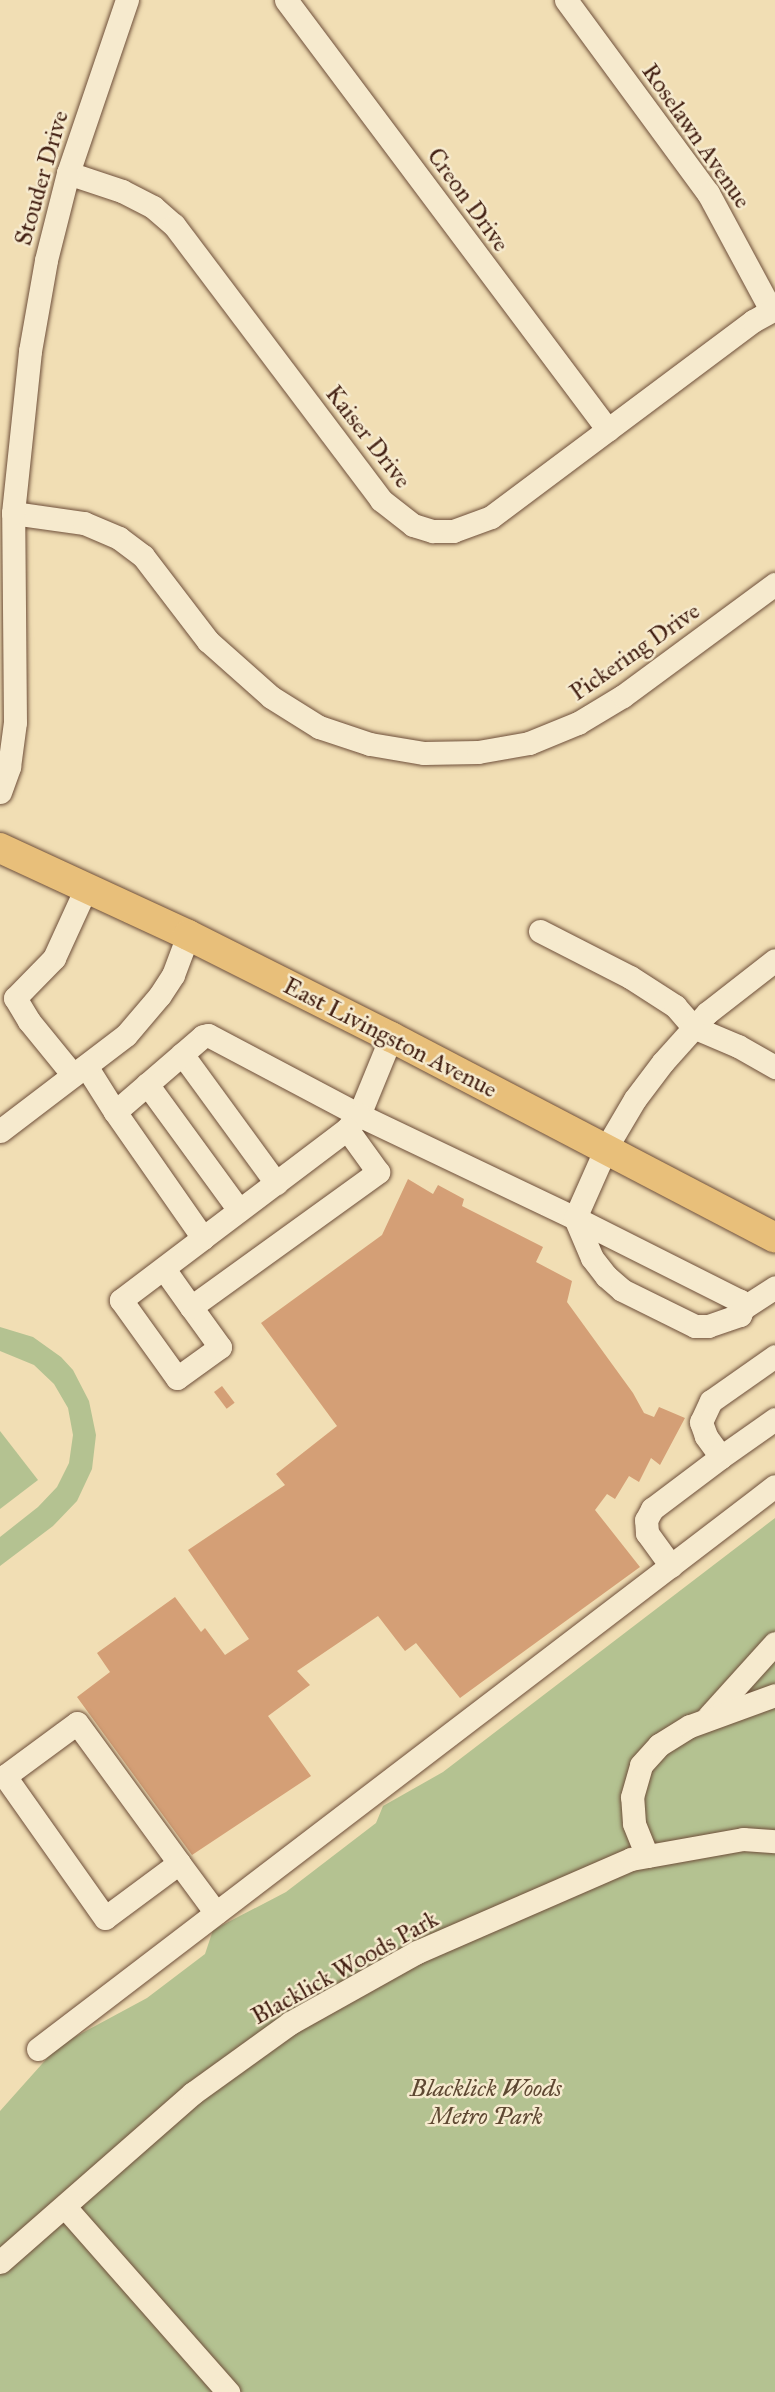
<!DOCTYPE html>
<html>
<head>
<meta charset="utf-8">
<style>
  body { margin:0 }
  #map { position:relative; width:775px; height:2392px; overflow:hidden; background:#f1deb4; font-family:"IM FELL Great Primer",serif }
  div>[style] { position:absolute }
  .green>* { inset:0; background:#b4c291 }
  .building>* { inset:0; background:#d49f76; transform-origin:0 0 }
  .roads { filter:drop-shadow(0 0 2px #6e4f3a) drop-shadow(0 0 2px #6e4f3a) }
  .minor>* { height:23px; margin:-11.5px; padding:0 11.5px; transform-origin:11.5px; border-radius:11.5px; background:#f6eace }
  .major>* { height:30px; margin:-15px; padding:0 15px; transform-origin:15px; border-radius:15px; background:#e8bf7a }
  span { translate:-50% -50%; white-space:nowrap; text-align:center; line-height:1.15; -webkit-text-stroke:5px #f6eace; paint-order:stroke }
  .street-label { font-size:24px; color:#421f12 }
  .park-label { font-size:24px; color:#5e4832; font-style:italic }
</style>
</head>
<body>
<div id="map">
  <div class="green">
    <i style="clip-path:polygon(0 1327px,33px 1337px,61px 1357px,73px 1370px,89px 1401px,96px 1435px,92px 1469px,77px 1501px,53px 1526px,0 1566px,0 1537px,38px 1507px,57px 1487px,69px 1463px,73px 1435px,68px 1408px,54px 1384px,34px 1365px,0 1351px)"></i>
    <i style="clip-path:polygon(0 1431px,38px 1480px,0 1509px)"></i>
    <i style="clip-path:polygon(775px 1518px,775px 2392px,0 2392px,0 2111px,58px 2046px,147px 1998px,205px 1954px,213px 1930px,286px 1892px,376px 1823px,383px 1806px,443px 1772px)"></i>
  </div>
  <div class="building">
    <i style="clip-path:polygon(408px 1179px,433px 1194px,438px 1185px,464px 1199px,462px 1206px,543px 1247px,536px 1262px,572px 1281px,567px 1302px,633px 1393px,644px 1413px,654px 1417px,659px 1407px,685px 1418px,660px 1465px,651px 1458px,639px 1482px,629px 1476px,615px 1499px,607px 1494px,595px 1510px,640px 1567px,460px 1698px,416px 1643px,405px 1651px,378px 1616px,297px 1671px,310px 1685px,268px 1716px,311px 1776px,192px 1855px,77px 1697px,110px 1672px,97px 1653px,175px 1597px,201px 1632px,205px 1628px,225px 1655px,249px 1639px,188px 1550px,285px 1485px,276px 1474px,337px 1426px,261px 1323px,382px 1235px)"></i>
    <i style="left:222px;top:1386px;width:21px;height:10px;rotate:53deg"></i>
  </div>
  <div class="roads">
    <div class="minor">
      <i style="left:286px;top:0;width:537px;rotate:53.17deg"></i>
      <i style="left:566px;top:0;width:240px;rotate:53.7deg"></i>
      <i style="left:708px;top:193px;width:133px;rotate:61.7deg"></i>
      <i style="left:68px;top:173px;width:57px;rotate:18.4deg"></i>
      <i style="left:122px;top:191px;width:35px;rotate:27deg"></i>
      <i style="left:153px;top:207px;width:28px;rotate:41deg"></i>
      <i style="left:174px;top:225px;width:344px;rotate:53deg"></i>
      <i style="left:381px;top:500px;width:41px;rotate:38deg"></i>
      <i style="left:413px;top:525px;width:21px;rotate:17deg"></i>
      <i style="left:433px;top:531px;width:20px"></i>
      <i style="left:453px;top:531px;width:40px;rotate:-20.2deg"></i>
      <i style="left:491px;top:517px;width:327px;rotate:-36.8deg"></i>
      <i style="left:753px;top:321px;width:25px;rotate:-29deg"></i>
      <i style="left:13px;top:513px;width:72px;rotate:8deg"></i>
      <i style="left:84px;top:523px;width:38px;rotate:23deg"></i>
      <i style="left:119px;top:538px;width:30px;rotate:37deg"></i>
      <i style="left:143px;top:556px;width:107px;rotate:52.6deg"></i>
      <i style="left:208px;top:641px;width:84px;rotate:41.6deg"></i>
      <i style="left:271px;top:697px;width:57px;rotate:32deg"></i>
      <i style="left:319px;top:727px;width:54px;rotate:18.4deg"></i>
      <i style="left:370px;top:744px;width:55px;rotate:9.5deg"></i>
      <i style="left:424px;top:753px;width:54px;rotate:-1.1deg"></i>
      <i style="left:478px;top:752px;width:52px;rotate:-10deg"></i>
      <i style="left:529px;top:743px;width:53px;rotate:-22.2deg"></i>
      <i style="left:578px;top:723px;width:52px;rotate:-31deg"></i>
      <i style="left:623px;top:696px;width:189px;rotate:-36.4deg"></i>
      <i style="left:0;top:792px;width:27px;rotate:-70deg"></i>
      <i style="left:9px;top:767px;width:45px;rotate:-82.4deg"></i>
      <i style="left:15px;top:722px;width:209px;rotate:-90.5deg"></i>
      <i style="left:13px;top:513px;width:163px;rotate:-84deg"></i>
      <i style="left:30px;top:351px;width:92px;rotate:-80deg"></i>
      <i style="left:46px;top:260px;width:90px;rotate:-75.8deg"></i>
      <i style="left:68px;top:173px;width:183px;rotate:-71.2deg"></i>
      <i style="left:540px;top:931px;width:101px;rotate:27.1deg"></i>
      <i style="left:630px;top:977px;width:54px;rotate:32.8deg"></i>
      <i style="left:675px;top:1006px;width:28px;rotate:49deg"></i>
      <i style="left:693px;top:1027px;width:49px;rotate:22.9deg"></i>
      <i style="left:738px;top:1046px;width:43px;rotate:29.6deg"></i>
      <i style="left:391px;top:1037px;width:84px;rotate:112.3deg"></i>
      <i style="left:359px;top:1115px;width:239px;rotate:25.5deg"></i>
      <i style="left:575px;top:1218px;width:77px;rotate:-66.1deg"></i>
      <i style="left:606px;top:1148px;width:57px;rotate:-59.4deg"></i>
      <i style="left:635px;top:1099px;width:46px;rotate:-52.9deg"></i>
      <i style="left:663px;top:1062px;width:66px;rotate:-48.1deg"></i>
      <i style="left:707px;top:1013px;width:86px;rotate:-37.9deg"></i>
      <i style="left:182px;top:1054px;width:160px;rotate:53.9deg"></i>
      <i style="left:86px;top:1066px;width:54px;rotate:57.8deg"></i>
      <i style="left:115px;top:1112px;width:116px;rotate:-40.8deg"></i>
      <i style="left:203px;top:1036px;width:5px;rotate:-11deg"></i>
      <i style="left:208px;top:1035px;width:171px;rotate:27.9deg"></i>
      <i style="left:359px;top:1115px;width:18px;rotate:131deg"></i>
      <i style="left:347px;top:1129px;width:181px;rotate:142.9deg"></i>
      <i style="left:203px;top:1238px;width:154px;rotate:-124.9deg"></i>
      <i style="left:73px;top:1075px;width:70px;rotate:-129.2deg"></i>
      <i style="left:29px;top:1021px;width:27px;rotate:-121deg"></i>
      <i style="left:15px;top:998px;width:56px;rotate:-45.7deg"></i>
      <i style="left:54px;top:958px;width:77px;rotate:-65.4deg"></i>
      <i style="left:147px;top:1084px;width:156px;rotate:53.9deg"></i>
      <i style="left:0;top:1131px;width:158px;rotate:-37.3deg"></i>
      <i style="left:126px;top:1035px;width:52px;rotate:-49.6deg"></i>
      <i style="left:160px;top:995px;width:24px;rotate:-57deg"></i>
      <i style="left:173px;top:975px;width:43px;rotate:-69.4deg"></i>
      <i style="left:203px;top:1238px;width:103px;rotate:142.9deg"></i>
      <i style="left:121px;top:1300px;width:96px;rotate:54.3deg"></i>
      <i style="left:177px;top:1378px;width:53px;rotate:-35.8deg"></i>
      <i style="left:220px;top:1347px;width:49px;rotate:-125.9deg"></i>
      <i style="left:191px;top:1307px;width:231px;rotate:-35.8deg"></i>
      <i style="left:378px;top:1172px;width:53px;rotate:-125.8deg"></i>
      <i style="left:164px;top:1269px;width:47px;rotate:54.6deg"></i>
      <i style="left:743px;top:1308px;width:8px;rotate:-113deg"></i>
      <i style="left:740px;top:1301px;width:185px;rotate:-153.3deg"></i>
      <i style="left:575px;top:1218px;width:43px;rotate:67deg"></i>
      <i style="left:592px;top:1258px;width:23px;rotate:52deg"></i>
      <i style="left:606px;top:1276px;width:21px;rotate:41deg"></i>
      <i style="left:622px;top:1290px;width:81px;rotate:26.3deg"></i>
      <i style="left:695px;top:1326px;width:13px"></i>
      <i style="left:708px;top:1326px;width:34px;rotate:-19deg"></i>
      <i style="left:740px;top:1315px;width:8px;rotate:-67deg"></i>
      <i style="left:743px;top:1308px;width:38px;rotate:-33deg"></i>
      <i style="left:721px;top:1457px;width:66px;rotate:-35.1deg"></i>
      <i style="left:671px;top:1566px;width:41px;rotate:-126deg"></i>
      <i style="left:647px;top:1533px;width:13px;rotate:-94deg"></i>
      <i style="left:646px;top:1520px;width:13px;rotate:-61deg"></i>
      <i style="left:652px;top:1509px;width:86px;rotate:-37deg"></i>
      <i style="left:721px;top:1457px;width:26px;rotate:-126deg"></i>
      <i style="left:706px;top:1436px;width:15px;rotate:-110deg"></i>
      <i style="left:701px;top:1422px;width:23px;rotate:-65deg"></i>
      <i style="left:711px;top:1401px;width:78px;rotate:-35.1deg"></i>
      <i style="left:709px;top:1716px;width:98px;rotate:-47.9deg"></i>
      <i style="left:647px;top:1856px;width:35px;rotate:-112deg"></i>
      <i style="left:634px;top:1823px;width:26px;rotate:-94deg"></i>
      <i style="left:632px;top:1797px;width:33px;rotate:-74deg"></i>
      <i style="left:641px;top:1765px;width:27px;rotate:-48deg"></i>
      <i style="left:659px;top:1745px;width:36px;rotate:-32deg"></i>
      <i style="left:690px;top:1726px;width:90px;rotate:-20deg"></i>
      <i style="left:179px;top:1863px;width:92px;rotate:143.4deg"></i>
      <i style="left:105px;top:1918px;width:174px;rotate:-125.2deg"></i>
      <i style="left:5px;top:1776px;width:89px;rotate:-36.4deg"></i>
      <i style="left:77px;top:1723px;width:173px;rotate:53.9deg"></i>
      <i style="left:179px;top:1863px;width:62px;rotate:53.5deg"></i>
      <i style="left:38px;top:2049px;width:927px;rotate:-37.38deg"></i>
      <i style="left:65px;top:2207px;width:247px;rotate:48.6deg"></i>
      <i style="left:0;top:2262px;width:257px;rotate:-41.2deg"></i>
      <i style="left:193px;top:2093px;width:120px;rotate:-35.8deg"></i>
      <i style="left:290px;top:2023px;width:145px;rotate:-29.2deg"></i>
      <i style="left:417px;top:1952px;width:233px;rotate:-23.5deg"></i>
      <i style="left:631px;top:1859px;width:114px;rotate:-10.1deg"></i>
      <i style="left:743px;top:1839px;width:32px;rotate:4deg"></i>
    </div>
    <div class="major">
      <i style="left:0;top:848px;width:207px;rotate:24.8deg"></i>
      <i style="left:188px;top:935px;width:227px;rotate:26.7deg"></i>
      <i style="left:391px;top:1037px;width:433px;rotate:27.6deg"></i>
    </div>
  </div>
  <div class="street-label">
    <span style="left:696px;top:136px;rotate:55deg">Roselawn Avenue</span>
    <span style="left:42px;top:178px;rotate:-74deg">Stouder Drive</span>
    <span style="left:468px;top:200px;rotate:54deg">Creon Drive</span>
    <span style="left:368px;top:437px;rotate:52deg">Kaiser Drive</span>
    <span style="left:635px;top:652px;rotate:-35deg">Pickering Drive</span>
    <span style="left:390px;top:1038px;rotate:27deg">East Livingston Avenue</span>
    <span style="left:345px;top:1968px;rotate:-29deg">Blacklick Woods Park</span>
  </div>
  <div class="park-label">
    <span style="left:486px;top:2103px">Blacklick Woods<br>Metro Park</span>
  </div>
</div>
</body>
</html>
